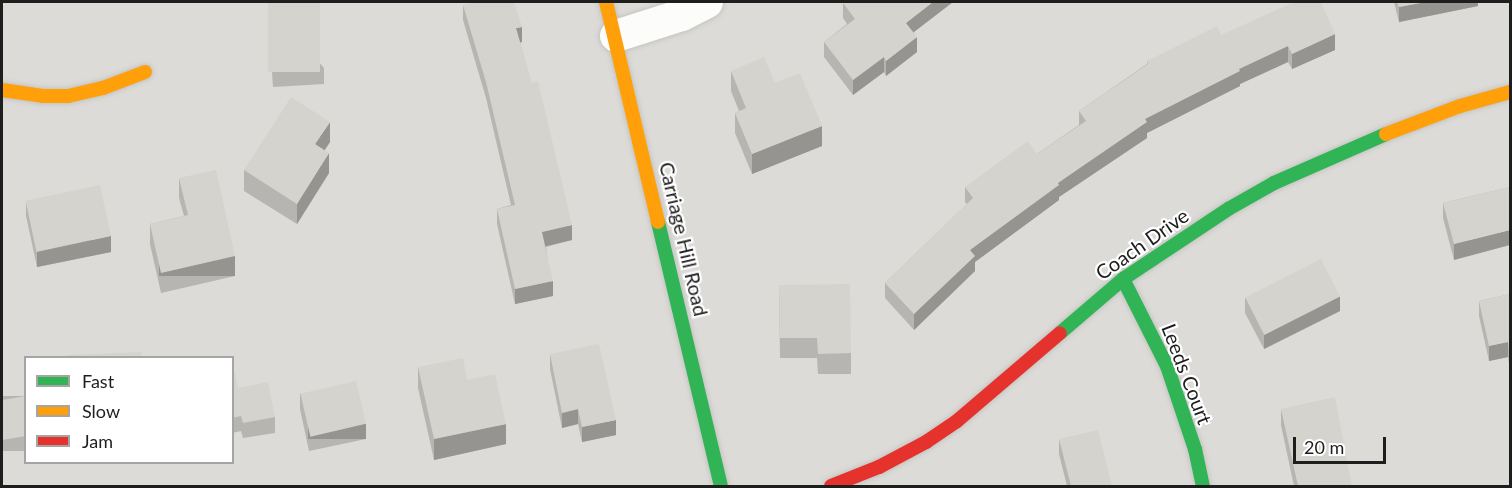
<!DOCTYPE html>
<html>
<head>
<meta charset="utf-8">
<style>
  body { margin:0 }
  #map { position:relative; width:1512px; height:488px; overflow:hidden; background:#edece6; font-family:Lato,sans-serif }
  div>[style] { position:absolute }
  .residential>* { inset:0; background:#dcdbd8 }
  .roads { filter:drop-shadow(0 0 2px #c5c5c2) drop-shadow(0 0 2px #c5c5c2) }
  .street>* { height:32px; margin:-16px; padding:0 16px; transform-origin:16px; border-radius:16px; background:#fcfcfb }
  .fast>* { height:14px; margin:-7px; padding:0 7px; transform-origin:7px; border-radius:7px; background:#30b455 }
  .slow>* { height:14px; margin:-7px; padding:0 7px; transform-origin:7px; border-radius:7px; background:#ff9f0a }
  .jam>* { height:14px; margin:-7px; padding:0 7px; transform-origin:7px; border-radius:7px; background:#e5322d }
  .wall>* { inset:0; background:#b7b5b1; transform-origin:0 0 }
  .shaded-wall>* { inset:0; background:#959490; transform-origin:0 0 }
  .building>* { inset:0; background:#d5d3ce; transform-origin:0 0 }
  span { translate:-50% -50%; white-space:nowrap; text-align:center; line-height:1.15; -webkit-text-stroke:4.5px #fff; paint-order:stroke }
  .street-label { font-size:20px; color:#1e1e1e }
  .frame { position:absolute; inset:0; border:3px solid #1e1e1e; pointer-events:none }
  .legend { position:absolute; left:24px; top:356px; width:210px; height:108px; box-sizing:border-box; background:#fff; border:2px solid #a5a5a5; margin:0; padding:8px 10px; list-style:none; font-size:18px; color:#1e1e1e }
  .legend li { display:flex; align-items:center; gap:12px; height:30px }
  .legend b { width:30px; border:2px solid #a5a5a5 }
  .scale { position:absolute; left:1293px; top:437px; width:93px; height:27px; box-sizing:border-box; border:3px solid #1e1e1e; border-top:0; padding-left:8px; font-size:18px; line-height:21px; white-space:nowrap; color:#1e1e1e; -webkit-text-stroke:4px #fff; paint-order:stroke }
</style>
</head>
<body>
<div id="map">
  <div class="residential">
    <i style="clip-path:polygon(evenodd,2px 2px,1510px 2px,1510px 486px,2px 486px,2px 2px,26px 358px,232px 358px,232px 462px,26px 462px,26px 358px)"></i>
  </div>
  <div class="roads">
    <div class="street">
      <i style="left:616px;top:36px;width:69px;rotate:-17.7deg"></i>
      <i style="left:682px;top:15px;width:28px;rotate:-27deg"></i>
    </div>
    <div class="fast">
      <i style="left:658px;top:222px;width:271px;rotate:76.6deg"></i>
      <i style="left:1123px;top:279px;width:97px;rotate:63.2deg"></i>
      <i style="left:1167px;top:366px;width:88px;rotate:71.4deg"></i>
      <i style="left:1195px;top:449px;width:38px;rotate:78deg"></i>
      <i style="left:1060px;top:333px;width:83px;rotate:-40.6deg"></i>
      <i style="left:1123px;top:279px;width:128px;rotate:-33.6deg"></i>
      <i style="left:1230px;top:208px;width:51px;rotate:-29.6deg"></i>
      <i style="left:1274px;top:183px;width:122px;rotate:-23.6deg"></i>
    </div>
    <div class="slow">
      <i style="left:606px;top:2px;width:226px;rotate:76.7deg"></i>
      <i style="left:2px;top:90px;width:41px;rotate:8.3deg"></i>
      <i style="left:43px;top:96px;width:25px"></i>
      <i style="left:68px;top:96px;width:36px;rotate:-13deg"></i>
      <i style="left:103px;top:88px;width:45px;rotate:-20.9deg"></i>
      <i style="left:1386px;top:134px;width:79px;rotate:-20.7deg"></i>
      <i style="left:1460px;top:106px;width:52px;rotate:-15.6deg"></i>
    </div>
    <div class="jam">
      <i style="left:831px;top:486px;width:52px;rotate:-21.6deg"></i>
      <i style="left:879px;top:467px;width:53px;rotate:-28deg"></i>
      <i style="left:926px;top:442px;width:37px;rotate:-34deg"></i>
      <i style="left:957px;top:421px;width:135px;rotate:-40.5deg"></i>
    </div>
  </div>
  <div class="wall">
    <i style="clip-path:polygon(268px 2px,324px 68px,324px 84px,273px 87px,268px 14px)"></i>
    <i style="clip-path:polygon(844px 2px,953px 2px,914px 32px,917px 52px,886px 76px,884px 72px,853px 95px,824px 57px,824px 42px,847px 24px,843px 18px,843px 3px)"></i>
    <i style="clip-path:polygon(1394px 2px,1478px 2px,1478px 6px,1399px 22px)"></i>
    <i style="clip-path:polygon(463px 5px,522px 42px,520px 42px,572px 240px,546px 247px,553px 296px,515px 304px,497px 224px,497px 209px,511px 205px,486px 98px,463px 20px)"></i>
    <i style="clip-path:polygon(1221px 35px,1335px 50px,1292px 69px,1288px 62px,1240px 84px,1240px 86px,1147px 133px,1147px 138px,1059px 197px,1059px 200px,975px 262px,975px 271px,914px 330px,885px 298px,885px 283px,967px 204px,965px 202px,965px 187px,1037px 154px,1079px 125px,1079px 111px,1147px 64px,1147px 61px)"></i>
    <i style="clip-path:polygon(731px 71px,775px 83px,822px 146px,752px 174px,735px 133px,735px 113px,739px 111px,731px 91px)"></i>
    <i style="clip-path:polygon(330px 142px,325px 150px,329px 173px,297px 224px,244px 191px,244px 170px)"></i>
    <i style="clip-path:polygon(179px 178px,235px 276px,161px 293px,150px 244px,150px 224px,184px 216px,179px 198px)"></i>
    <i style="clip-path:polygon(1510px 187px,1454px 260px,1443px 218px,1443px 203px)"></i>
    <i style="clip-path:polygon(26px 201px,111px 252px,37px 267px,26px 216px)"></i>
    <i style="clip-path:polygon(779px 285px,851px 353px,851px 374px,818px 374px,817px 358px,780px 358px)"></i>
    <i style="clip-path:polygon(1510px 294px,1510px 371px,1508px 357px,1489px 361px,1479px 316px,1479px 301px)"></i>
    <i style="clip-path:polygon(1245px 298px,1340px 311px,1264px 349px,1245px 313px)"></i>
    <i style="clip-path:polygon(550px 354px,616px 435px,582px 442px,578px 424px,562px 428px,550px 369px)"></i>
    <i style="clip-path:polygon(418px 367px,467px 380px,506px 444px,434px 460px,418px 388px)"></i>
    <i style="clip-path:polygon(232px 373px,238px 388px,275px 417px,275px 433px,243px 438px,241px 431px,232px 433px)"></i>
    <i style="clip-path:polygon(300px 393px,366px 439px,309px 451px,300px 409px)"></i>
    <i style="left:26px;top:396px;width:55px;height:24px;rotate:90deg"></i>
    <i style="clip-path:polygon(1281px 409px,1352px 486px,1294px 486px,1281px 425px)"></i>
    <i style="clip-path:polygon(1059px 439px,1112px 486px,1067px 486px,1059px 454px)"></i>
  </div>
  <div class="shaded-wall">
    <i style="clip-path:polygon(933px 2px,953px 2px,906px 38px,906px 23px)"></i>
    <i style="clip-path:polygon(1426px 2px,1478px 2px,1478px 6px,1399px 22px,1399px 7px)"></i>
    <i style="clip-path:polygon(522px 27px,522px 42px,516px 44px,516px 28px)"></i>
    <i style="clip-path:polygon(1335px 34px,1335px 50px,1292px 69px,1292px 54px)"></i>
    <i style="clip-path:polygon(917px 37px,917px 52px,886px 76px,886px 61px)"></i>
    <i style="clip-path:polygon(1288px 46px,1288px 62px,1240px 84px,1240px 86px,1147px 133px,1147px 138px,1059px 197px,1059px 200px,975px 262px,975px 271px,914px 330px,914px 314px,970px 250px,1058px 183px,1145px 119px,1239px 69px)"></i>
    <i style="clip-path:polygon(884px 57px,884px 72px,853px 95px,853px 80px)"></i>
    <i style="clip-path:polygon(330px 122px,330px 142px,315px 164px,315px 144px)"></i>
    <i style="clip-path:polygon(822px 126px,822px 146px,752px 174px,752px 154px)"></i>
    <i style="clip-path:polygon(329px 153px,329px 173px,297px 224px,297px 204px)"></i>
    <i style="clip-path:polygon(572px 225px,572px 240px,542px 247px,542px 232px)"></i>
    <i style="clip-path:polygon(1510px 230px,1510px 245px,1454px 260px,1454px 244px)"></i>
    <i style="clip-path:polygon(111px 236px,111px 252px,37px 267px,37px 252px)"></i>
    <i style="left:235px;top:256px;width:20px;height:76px;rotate:90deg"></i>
    <i style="clip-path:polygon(553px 281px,553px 296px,515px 304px,515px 289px)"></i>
    <i style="clip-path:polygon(1340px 296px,1340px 311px,1264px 349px,1264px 334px)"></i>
    <i style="clip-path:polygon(1508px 342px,1508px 357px,1489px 361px,1489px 346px)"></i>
    <i style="clip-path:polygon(578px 409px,578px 424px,562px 428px,562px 413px)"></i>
    <i style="clip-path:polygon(616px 420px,616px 435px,582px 442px,582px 427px)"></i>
    <i style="left:366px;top:424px;width:15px;height:58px;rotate:90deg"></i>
    <i style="clip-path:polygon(506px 424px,506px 444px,434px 460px,434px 439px)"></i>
  </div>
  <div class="building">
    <i style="left:268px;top:2px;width:52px;height:70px"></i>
    <i style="clip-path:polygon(474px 2px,514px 2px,522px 27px,516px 28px,532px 83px,538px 81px,572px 225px,542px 232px,553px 281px,515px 289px,497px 209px,515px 205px,486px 82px,463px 5px)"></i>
    <i style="clip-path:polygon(844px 2px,933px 2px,906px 23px,917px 37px,886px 61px,884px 57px,853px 80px,824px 42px,855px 19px,843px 3px)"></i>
    <i style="clip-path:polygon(1294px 2px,1321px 2px,1335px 34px,1292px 54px,1288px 46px,1239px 69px,1240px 71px,1145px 119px,1147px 122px,1058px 183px,1059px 185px,970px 250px,975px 256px,914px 314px,885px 283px,973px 198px,965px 187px,1028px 141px,1037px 154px,1086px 121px,1079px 111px,1148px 64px,1147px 61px,1217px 26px,1221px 35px)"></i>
    <i style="clip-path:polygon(1397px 2px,1426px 2px,1399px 7px)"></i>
    <i style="clip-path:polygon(764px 57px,775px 83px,800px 73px,822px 126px,752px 154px,735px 113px,746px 108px,731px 71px)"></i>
    <i style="clip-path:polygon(291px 97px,330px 122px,315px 144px,329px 153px,297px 204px,244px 170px)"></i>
    <i style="clip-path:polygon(216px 170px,235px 256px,161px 273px,150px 224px,188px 215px,179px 178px)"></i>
    <i style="left:100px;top:185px;width:52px;height:76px;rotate:78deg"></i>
    <i style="clip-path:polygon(1510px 187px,1510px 230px,1454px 244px,1443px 203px)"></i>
    <i style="left:1321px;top:259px;width:42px;height:85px;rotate:63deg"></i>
    <i style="clip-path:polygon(850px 284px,851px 353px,818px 354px,817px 338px,780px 338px,779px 285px)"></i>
    <i style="clip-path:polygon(1510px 294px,1510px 356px,1508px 342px,1489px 346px,1479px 301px)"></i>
    <i style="clip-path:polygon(599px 344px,616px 420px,582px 427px,578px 409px,562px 413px,550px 354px)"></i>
    <i style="clip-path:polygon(141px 352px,142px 357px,66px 357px,66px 355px)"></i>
    <i style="clip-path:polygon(463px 358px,467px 380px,495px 374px,506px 424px,434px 439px,418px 367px)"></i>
    <i style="clip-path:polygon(232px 373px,235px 373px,238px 388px,268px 382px,275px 417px,243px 423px,241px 416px,232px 418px)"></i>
    <i style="left:356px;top:381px;width:44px;height:57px;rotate:77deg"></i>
    <i style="clip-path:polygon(26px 396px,26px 436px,2px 440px,2px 400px)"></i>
    <i style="clip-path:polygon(1335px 397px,1352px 486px,1298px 486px,1281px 409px)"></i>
    <i style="clip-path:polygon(1098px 430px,1112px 486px,1071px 486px,1059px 439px)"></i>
  </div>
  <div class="street-label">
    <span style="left:684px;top:239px;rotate:77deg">Carriage Hill Road</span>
    <span style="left:1142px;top:244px;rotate:-35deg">Coach Drive</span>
    <span style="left:1187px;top:374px;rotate:69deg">Leeds Court</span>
  </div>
  <div class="frame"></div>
  <ul class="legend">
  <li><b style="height:8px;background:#30b455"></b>Fast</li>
  <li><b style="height:8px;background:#ff9f0a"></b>Slow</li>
  <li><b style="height:8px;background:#e5322d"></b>Jam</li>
  </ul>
  <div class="scale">20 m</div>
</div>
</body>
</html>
